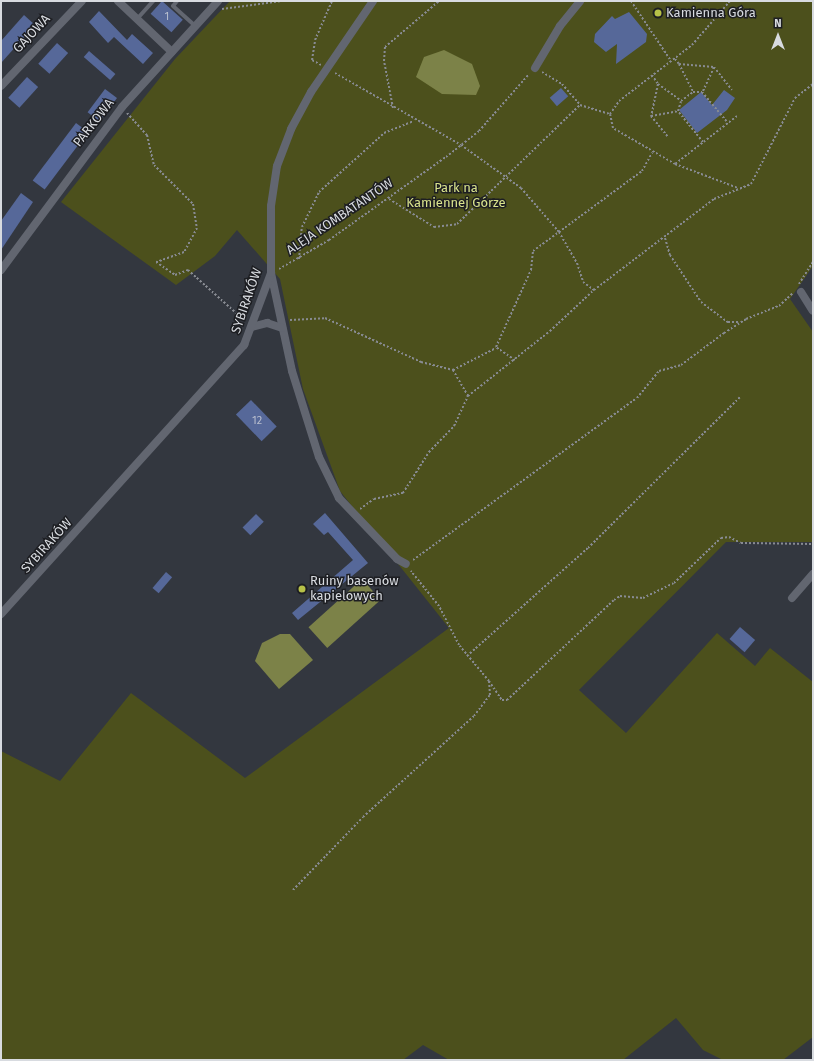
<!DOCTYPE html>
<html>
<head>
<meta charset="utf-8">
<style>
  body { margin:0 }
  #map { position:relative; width:814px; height:1061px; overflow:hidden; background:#33373f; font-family:"Fira Sans",sans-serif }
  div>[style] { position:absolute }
  .green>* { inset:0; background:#4c501c }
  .water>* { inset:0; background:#7c8248; transform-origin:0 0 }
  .building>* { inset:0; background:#566899; transform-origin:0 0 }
  .path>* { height:2px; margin-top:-1px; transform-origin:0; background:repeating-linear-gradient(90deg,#888b92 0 2px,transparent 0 4px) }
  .service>* { height:4px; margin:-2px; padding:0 2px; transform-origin:2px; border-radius:2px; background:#626670 }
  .minor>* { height:8px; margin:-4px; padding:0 4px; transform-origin:4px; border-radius:4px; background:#626670 }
  .dots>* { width:11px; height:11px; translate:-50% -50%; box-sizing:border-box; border:2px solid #1d1e22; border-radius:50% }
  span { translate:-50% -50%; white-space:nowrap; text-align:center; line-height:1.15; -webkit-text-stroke:3px #1d1e22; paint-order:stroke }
  .number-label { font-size:11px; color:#b8bece }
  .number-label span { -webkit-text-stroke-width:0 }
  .poi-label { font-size:13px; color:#d8dbe0 }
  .left { translate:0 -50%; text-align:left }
  .street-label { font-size:13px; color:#d8dbe0 }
  .park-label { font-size:13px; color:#d9e38c }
  .frame { position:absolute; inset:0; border:2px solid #d8dbe0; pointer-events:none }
  .north { position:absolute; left:758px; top:16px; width:40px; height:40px; -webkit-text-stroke:3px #1d1e22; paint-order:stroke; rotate:0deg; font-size:11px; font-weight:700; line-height:16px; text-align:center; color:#d8dbe0 }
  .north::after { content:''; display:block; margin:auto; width:14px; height:18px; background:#d8dbe0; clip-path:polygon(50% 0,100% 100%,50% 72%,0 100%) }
</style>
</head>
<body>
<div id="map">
  <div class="green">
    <i style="clip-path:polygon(230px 1px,813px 1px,813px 266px,790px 299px,813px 332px,813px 542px,726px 542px,579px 690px,626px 733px,717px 633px,755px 666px,770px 648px,813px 682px,813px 1037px,783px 1060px,723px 1060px,703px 1050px,676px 1018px,623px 1060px,449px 1060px,423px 1045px,403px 1060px,1px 1060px,1px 751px,60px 781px,131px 693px,245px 778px,449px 628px,340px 491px,303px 389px,280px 279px,237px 230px,215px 256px,176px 285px,61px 202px,175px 59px)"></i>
  </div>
  <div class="water">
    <i style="clip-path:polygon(444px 50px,472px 64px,480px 86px,476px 95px,442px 94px,416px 77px,424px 57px)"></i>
    <i style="left:362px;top:579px;width:28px;height:72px;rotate:48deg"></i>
    <i style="clip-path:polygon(280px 634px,290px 634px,313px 660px,279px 689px,255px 661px,262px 643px)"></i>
  </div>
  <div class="building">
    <i style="left:162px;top:1px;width:28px;height:17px;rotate:42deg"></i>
    <i style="clip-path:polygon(99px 11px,127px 40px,132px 34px,153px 53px,143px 64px,114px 37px,108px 43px,89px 22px)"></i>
    <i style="clip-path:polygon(629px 12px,647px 34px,646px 42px,616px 64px,617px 44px,606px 52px,594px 42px,595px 34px,612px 16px,615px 19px)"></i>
    <i style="clip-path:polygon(24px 15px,35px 25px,1px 63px,1px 41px)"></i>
    <i style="left:57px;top:43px;width:15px;height:28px;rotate:42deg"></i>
    <i style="left:89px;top:51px;width:35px;height:8px;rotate:41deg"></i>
    <i style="left:27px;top:77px;width:15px;height:28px;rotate:42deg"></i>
    <i style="left:561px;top:88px;width:11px;height:15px;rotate:49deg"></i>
    <i style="left:105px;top:89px;width:15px;height:29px;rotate:37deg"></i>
    <i style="clip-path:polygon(724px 90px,735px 98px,727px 110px,697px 133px,679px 110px,701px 92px,712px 105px)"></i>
    <i style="left:76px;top:123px;width:15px;height:72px;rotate:37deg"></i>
    <i style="clip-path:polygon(21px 193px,33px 202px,1px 250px,1px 221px)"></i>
    <i style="left:251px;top:400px;width:37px;height:21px;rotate:46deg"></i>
    <i style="clip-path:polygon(325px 513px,368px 563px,298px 620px,292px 613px,353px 560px,328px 532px,324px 535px,313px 524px)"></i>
    <i style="left:256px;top:514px;width:11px;height:19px;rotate:45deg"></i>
    <i style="left:166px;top:572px;width:8px;height:21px;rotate:40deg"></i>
    <i style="left:740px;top:627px;width:20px;height:16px;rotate:41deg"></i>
  </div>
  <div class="path">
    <i style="left:631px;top:1px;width:72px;rotate:56.3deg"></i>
    <i style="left:222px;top:9px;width:60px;rotate:-7.7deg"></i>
    <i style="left:675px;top:59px;width:6px;rotate:51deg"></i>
    <i style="left:679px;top:64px;width:35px;rotate:5deg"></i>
    <i style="left:714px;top:67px;width:29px;rotate:52deg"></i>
    <i style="left:679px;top:64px;width:31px;rotate:63deg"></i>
    <i style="left:321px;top:65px;width:10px;rotate:-151deg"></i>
    <i style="left:312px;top:60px;width:20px;rotate:-81deg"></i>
    <i style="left:315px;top:40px;width:43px;rotate:-66.4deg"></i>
    <i style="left:542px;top:72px;width:23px;rotate:31deg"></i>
    <i style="left:562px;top:84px;width:28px;rotate:49deg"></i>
    <i style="left:580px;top:105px;width:31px;rotate:17deg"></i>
    <i style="left:335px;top:73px;width:145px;rotate:29.7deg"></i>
    <i style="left:461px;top:145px;width:74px;rotate:35.6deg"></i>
    <i style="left:521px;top:188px;width:58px;rotate:49.2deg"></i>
    <i style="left:559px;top:232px;width:36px;rotate:60deg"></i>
    <i style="left:577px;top:263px;width:20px;rotate:72deg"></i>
    <i style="left:583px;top:282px;width:14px;rotate:36deg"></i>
    <i style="left:652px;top:75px;width:11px;rotate:56deg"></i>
    <i style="left:658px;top:84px;width:33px;rotate:102deg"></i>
    <i style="left:651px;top:116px;width:27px;rotate:51deg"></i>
    <i style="left:658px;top:84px;width:29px;rotate:36deg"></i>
    <i style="left:703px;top:91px;width:26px;rotate:-65deg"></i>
    <i style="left:393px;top:108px;width:48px;rotate:-100.8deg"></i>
    <i style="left:384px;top:61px;width:14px;rotate:-86deg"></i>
    <i style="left:385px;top:47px;width:71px;rotate:-40.4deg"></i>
    <i style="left:127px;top:113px;width:30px;rotate:48deg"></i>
    <i style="left:147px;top:135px;width:31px;rotate:77deg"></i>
    <i style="left:154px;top:165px;width:55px;rotate:45deg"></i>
    <i style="left:193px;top:204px;width:24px;rotate:81deg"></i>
    <i style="left:197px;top:228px;width:27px;rotate:118deg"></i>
    <i style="left:184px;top:252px;width:30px;rotate:160deg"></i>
    <i style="left:156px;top:262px;width:23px;rotate:34deg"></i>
    <i style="left:175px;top:275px;width:14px;rotate:-21deg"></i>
    <i style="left:188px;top:270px;width:76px;rotate:41.8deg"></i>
    <i style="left:651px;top:116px;width:27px;rotate:-10deg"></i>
    <i style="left:737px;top:116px;width:78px;rotate:142.3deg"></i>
    <i style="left:675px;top:164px;width:67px;rotate:20.9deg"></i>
    <i style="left:703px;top:142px;width:40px;rotate:-129deg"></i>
    <i style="left:678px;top:111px;width:10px;rotate:-73deg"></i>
    <i style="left:681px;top:101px;width:15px;rotate:-37deg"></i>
    <i style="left:693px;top:92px;width:9px"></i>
    <i style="left:702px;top:92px;width:40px;rotate:50deg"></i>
    <i style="left:675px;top:164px;width:72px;rotate:-149.9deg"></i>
    <i style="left:613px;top:128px;width:14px;rotate:-102deg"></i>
    <i style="left:610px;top:114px;width:16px;rotate:-55deg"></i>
    <i style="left:619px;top:101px;width:92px;rotate:-37.5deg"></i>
    <i style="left:692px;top:45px;width:58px;rotate:-49.2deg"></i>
    <i style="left:389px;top:199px;width:53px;rotate:31.9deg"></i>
    <i style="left:434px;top:227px;width:23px;rotate:-7deg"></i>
    <i style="left:457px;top:224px;width:171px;rotate:-44.1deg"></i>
    <i style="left:665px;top:238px;width:18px;rotate:74deg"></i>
    <i style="left:670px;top:255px;width:56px;rotate:56.6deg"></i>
    <i style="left:701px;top:302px;width:34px;rotate:37deg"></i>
    <i style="left:728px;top:322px;width:12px"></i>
    <i style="left:299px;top:259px;width:32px;rotate:-85deg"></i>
    <i style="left:302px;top:227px;width:39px;rotate:-64deg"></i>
    <i style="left:319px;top:192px;width:88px;rotate:-42.2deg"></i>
    <i style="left:384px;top:133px;width:31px;rotate:-22deg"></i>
    <i style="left:279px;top:269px;width:58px;rotate:-30.1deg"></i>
    <i style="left:329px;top:240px;width:143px;rotate:-35.4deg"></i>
    <i style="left:446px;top:157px;width:42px;rotate:-38.2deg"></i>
    <i style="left:479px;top:131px;width:76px;rotate:-48.7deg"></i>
    <i style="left:799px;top:284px;width:26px;rotate:-58deg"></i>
    <i style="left:290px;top:320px;width:35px;rotate:-3deg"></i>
    <i style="left:325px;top:318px;width:106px;rotate:24.6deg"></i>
    <i style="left:421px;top:362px;width:33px;rotate:14deg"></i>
    <i style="left:453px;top:370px;width:30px;rotate:60deg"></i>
    <i style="left:515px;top:360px;width:23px;rotate:-146deg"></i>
    <i style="left:496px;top:347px;width:85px;rotate:-65.6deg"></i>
    <i style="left:531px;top:270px;width:19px;rotate:-84deg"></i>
    <i style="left:533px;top:251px;width:135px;rotate:-36.3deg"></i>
    <i style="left:642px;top:171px;width:21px;rotate:-61deg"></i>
    <i style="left:453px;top:370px;width:48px;rotate:-27.1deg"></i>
    <i style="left:360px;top:509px;width:17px;rotate:-36deg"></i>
    <i style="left:374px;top:499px;width:30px;rotate:-12deg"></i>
    <i style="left:403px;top:493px;width:49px;rotate:-57.6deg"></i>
    <i style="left:429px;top:452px;width:36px;rotate:-46deg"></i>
    <i style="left:454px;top:426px;width:33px;rotate:-65deg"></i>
    <i style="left:468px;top:396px;width:105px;rotate:-38.4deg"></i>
    <i style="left:550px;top:331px;width:60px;rotate:-43deg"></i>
    <i style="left:594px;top:290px;width:151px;rotate:-37.2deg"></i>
    <i style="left:714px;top:199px;width:40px;rotate:-22deg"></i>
    <i style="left:751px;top:184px;width:97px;rotate:-62.9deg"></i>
    <i style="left:795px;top:98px;width:23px;rotate:-38deg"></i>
    <i style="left:413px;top:560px;width:276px;rotate:-35.9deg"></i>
    <i style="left:637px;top:398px;width:35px;rotate:-51deg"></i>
    <i style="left:659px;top:371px;width:23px;rotate:-15deg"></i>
    <i style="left:681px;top:365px;width:54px;rotate:-36.7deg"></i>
    <i style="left:724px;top:333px;width:26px;rotate:-32deg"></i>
    <i style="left:746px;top:319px;width:35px;rotate:-22deg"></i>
    <i style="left:779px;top:306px;width:19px;rotate:-43deg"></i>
    <i style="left:467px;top:656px;width:162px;rotate:-41.8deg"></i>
    <i style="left:588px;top:548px;width:214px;rotate:-44.8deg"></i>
    <i style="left:489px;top:681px;width:23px;rotate:56deg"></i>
    <i style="left:502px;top:700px;width:5px"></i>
    <i style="left:507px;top:700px;width:146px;rotate:-43.1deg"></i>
    <i style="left:614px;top:600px;width:7px;rotate:-34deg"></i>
    <i style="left:620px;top:596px;width:23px;rotate:5deg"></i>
    <i style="left:643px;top:598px;width:34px;rotate:-26deg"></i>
    <i style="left:674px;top:583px;width:65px;rotate:-43.8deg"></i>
    <i style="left:721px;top:538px;width:8px;rotate:-7deg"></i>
    <i style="left:729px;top:537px;width:13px;rotate:27deg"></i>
    <i style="left:741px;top:543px;width:72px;rotate:0.8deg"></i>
    <i style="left:293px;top:890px;width:101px;rotate:-46.2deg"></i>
    <i style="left:363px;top:817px;width:150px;rotate:-42.3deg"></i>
    <i style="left:474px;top:716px;width:26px;rotate:-53deg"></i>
    <i style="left:490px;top:695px;width:14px;rotate:-94deg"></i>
    <i style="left:489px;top:681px;width:47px;rotate:-129.8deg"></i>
    <i style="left:459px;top:645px;width:44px;rotate:-117.1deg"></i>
    <i style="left:439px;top:606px;width:45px;rotate:-128.7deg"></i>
  </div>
  <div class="service">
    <i style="left:177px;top:1px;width:6px;rotate:129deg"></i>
    <i style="left:173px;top:6px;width:30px;rotate:42deg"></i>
    <i style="left:137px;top:19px;width:24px;rotate:-48deg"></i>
  </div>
  <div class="minor">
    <i style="left:118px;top:1px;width:74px;rotate:43.4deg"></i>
    <i style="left:535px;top:68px;width:49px;rotate:-59.2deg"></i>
    <i style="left:560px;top:26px;width:32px;rotate:-51deg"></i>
    <i style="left:1px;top:86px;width:117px;rotate:-46.4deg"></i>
    <i style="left:1px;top:270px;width:203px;rotate:-53.4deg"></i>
    <i style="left:122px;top:107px;width:143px;rotate:-47.8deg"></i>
    <i style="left:271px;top:273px;width:100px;rotate:77.9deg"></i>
    <i style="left:292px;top:371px;width:90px;rotate:72.6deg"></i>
    <i style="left:319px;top:457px;width:46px;rotate:64deg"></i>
    <i style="left:339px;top:498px;width:84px;rotate:46.4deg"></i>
    <i style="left:397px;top:559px;width:10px;rotate:29deg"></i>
    <i style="left:801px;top:292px;width:22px;rotate:58deg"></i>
    <i style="left:252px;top:327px;width:16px;rotate:-15deg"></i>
    <i style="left:267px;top:323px;width:16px;rotate:18deg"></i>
    <i style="left:792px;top:598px;width:32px;rotate:-49deg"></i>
    <i style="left:1px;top:614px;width:363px;rotate:-47.9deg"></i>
    <i style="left:244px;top:345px;width:77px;rotate:-69.4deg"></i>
    <i style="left:271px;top:273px;width:67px;rotate:-90deg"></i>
    <i style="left:271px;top:206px;width:40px;rotate:-81.5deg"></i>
    <i style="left:277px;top:166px;width:40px;rotate:-69deg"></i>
    <i style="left:291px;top:129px;width:42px;rotate:-61.6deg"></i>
    <i style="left:311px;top:92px;width:110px;rotate:-55.7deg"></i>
  </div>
  <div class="dots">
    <i style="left:658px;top:13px;background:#b7c148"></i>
    <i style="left:302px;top:589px;background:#b7c148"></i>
  </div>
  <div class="number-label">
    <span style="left:167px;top:17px">1</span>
    <span style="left:257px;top:421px">12</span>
  </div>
  <div class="poi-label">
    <span class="left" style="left:666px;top:13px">Kamienna Góra</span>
    <span class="left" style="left:310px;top:589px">Ruiny basenów<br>kapielowych</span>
  </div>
  <div class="street-label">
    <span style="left:32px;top:34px;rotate:-47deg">GAJOWA</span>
    <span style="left:94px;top:123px;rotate:-52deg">PARKOWA</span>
    <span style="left:340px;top:217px;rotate:-34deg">ALEJA KOMBATANTÓW</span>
    <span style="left:247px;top:301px;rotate:-71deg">SYBIRAKÓW</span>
    <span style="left:47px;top:546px;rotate:-48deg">SYBIRAKÓW</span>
  </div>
  <div class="park-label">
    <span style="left:456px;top:196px">Park na<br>Kamiennej Górze</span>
  </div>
  <div class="frame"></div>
  <div class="north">N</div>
</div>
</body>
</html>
